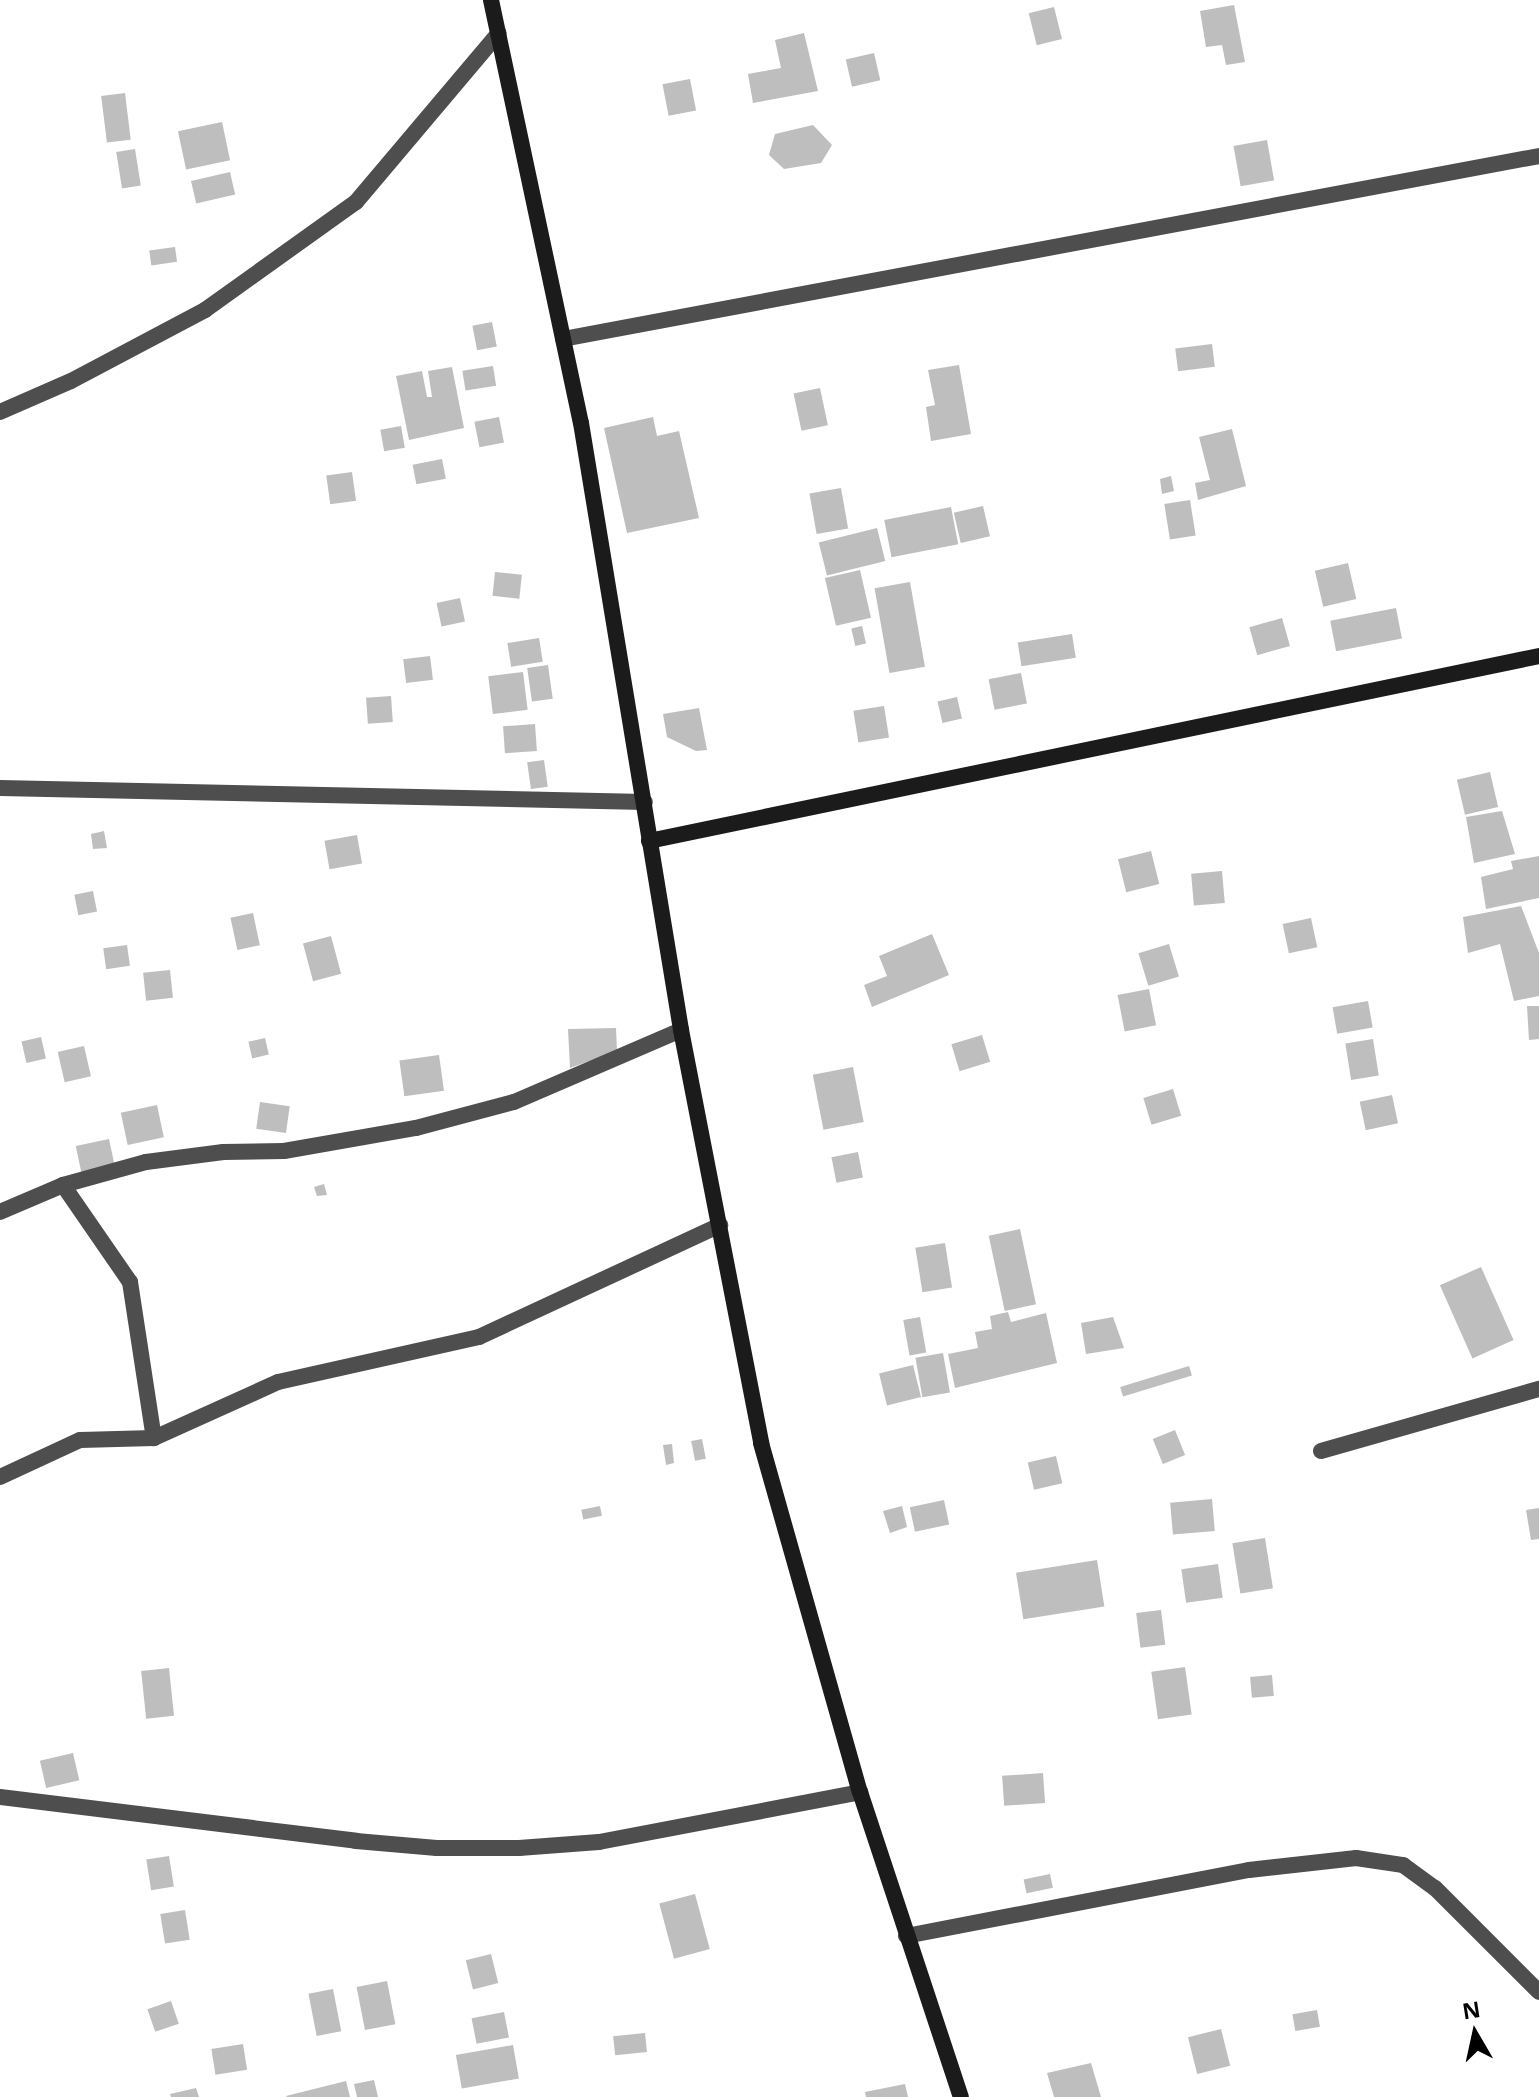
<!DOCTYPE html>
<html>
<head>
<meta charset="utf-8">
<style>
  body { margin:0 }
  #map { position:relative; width:1539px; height:2097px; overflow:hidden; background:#fff; font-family:"Open Sans",sans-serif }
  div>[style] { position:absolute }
  .building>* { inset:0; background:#bebebe; transform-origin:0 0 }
  .street>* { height:16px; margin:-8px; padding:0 8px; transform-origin:8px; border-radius:8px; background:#4e4e4e }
  .secondary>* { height:16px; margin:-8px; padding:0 8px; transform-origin:8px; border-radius:8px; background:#1b1b1b }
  span { translate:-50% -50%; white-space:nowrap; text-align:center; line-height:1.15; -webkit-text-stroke:6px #fff; paint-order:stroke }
  .north { position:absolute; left:1435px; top:1993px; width:80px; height:80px; -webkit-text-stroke:6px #fff; paint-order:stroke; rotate:351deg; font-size:22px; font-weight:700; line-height:32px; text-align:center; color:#000 }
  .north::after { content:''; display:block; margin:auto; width:28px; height:36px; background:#000; clip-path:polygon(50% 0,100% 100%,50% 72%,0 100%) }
</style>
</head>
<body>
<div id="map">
  <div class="building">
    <i style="clip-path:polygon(1234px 5px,1245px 62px,1226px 65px,1222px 45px,1206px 47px,1200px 11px)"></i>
    <i style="left:1054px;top:7px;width:33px;height:26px;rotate:76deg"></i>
    <i style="clip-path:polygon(804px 33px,818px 91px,753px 103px,748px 74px,781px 68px,775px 40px)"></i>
    <i style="left:874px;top:53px;width:28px;height:29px;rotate:77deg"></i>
    <i style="left:690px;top:79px;width:32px;height:28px;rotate:79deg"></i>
    <i style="left:125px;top:93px;width:47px;height:24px;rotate:83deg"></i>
    <i style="left:222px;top:122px;width:39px;height:45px;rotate:78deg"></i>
    <i style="clip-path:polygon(813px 125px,832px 145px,821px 163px,784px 169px,769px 155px,775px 134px)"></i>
    <i style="left:1267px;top:140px;width:41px;height:34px;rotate:80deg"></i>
    <i style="left:135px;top:149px;width:37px;height:19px;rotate:81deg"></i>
    <i style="left:230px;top:172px;width:23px;height:40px;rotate:77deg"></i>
    <i style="left:175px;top:247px;width:15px;height:26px;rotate:82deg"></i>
    <i style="left:492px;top:322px;width:25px;height:20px;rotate:79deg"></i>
    <i style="left:1212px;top:344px;width:23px;height:37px;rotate:83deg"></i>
    <i style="clip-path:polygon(959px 365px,971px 434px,931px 441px,926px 407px,935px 405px,928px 370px)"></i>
    <i style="left:493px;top:366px;width:20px;height:31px;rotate:81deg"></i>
    <i style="clip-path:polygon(452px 367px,464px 428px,409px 440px,396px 376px,422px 371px,427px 397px,432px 397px,428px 371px)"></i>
    <i style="left:820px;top:388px;width:38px;height:27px;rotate:78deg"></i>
    <i style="left:499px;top:417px;width:26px;height:25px;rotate:79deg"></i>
    <i style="clip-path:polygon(653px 417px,657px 436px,679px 431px,699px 518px,627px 533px,604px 428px)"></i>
    <i style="left:401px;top:426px;width:22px;height:21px;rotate:80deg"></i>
    <i style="clip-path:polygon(1232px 429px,1246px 486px,1198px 500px,1195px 483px,1210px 480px,1199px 437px)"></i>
    <i style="left:442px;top:459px;width:20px;height:30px;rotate:79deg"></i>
    <i style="left:352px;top:472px;width:29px;height:26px;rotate:82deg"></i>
    <i style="clip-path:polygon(1171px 476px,1174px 491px,1162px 494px,1160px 479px)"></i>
    <i style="left:841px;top:488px;width:41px;height:32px;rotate:80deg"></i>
    <i style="left:1190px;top:500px;width:36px;height:26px;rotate:81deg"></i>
    <i style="left:983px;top:506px;width:31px;height:30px;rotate:77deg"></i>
    <i style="left:951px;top:507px;width:38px;height:68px;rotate:79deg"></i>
    <i style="left:877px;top:528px;width:34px;height:60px;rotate:76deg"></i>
    <i style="left:1348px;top:563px;width:37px;height:34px;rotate:77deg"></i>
    <i style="left:860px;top:570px;width:49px;height:36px;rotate:77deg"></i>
    <i style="left:495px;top:572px;width:27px;height:24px;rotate:6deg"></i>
    <i style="left:910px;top:582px;width:86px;height:36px;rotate:80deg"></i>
    <i style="left:460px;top:598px;width:24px;height:24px;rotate:78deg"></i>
    <i style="left:1396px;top:608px;width:31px;height:67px;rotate:79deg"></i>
    <i style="left:1282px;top:618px;width:29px;height:34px;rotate:74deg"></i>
    <i style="left:862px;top:626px;width:18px;height:11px;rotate:77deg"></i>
    <i style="left:1072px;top:634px;width:24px;height:55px;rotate:81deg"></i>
    <i style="left:539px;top:638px;width:24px;height:32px;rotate:81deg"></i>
    <i style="left:430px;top:656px;width:24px;height:27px;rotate:83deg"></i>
    <i style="left:548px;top:665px;width:34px;height:21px;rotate:82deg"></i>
    <i style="left:523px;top:672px;width:38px;height:35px;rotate:83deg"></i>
    <i style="left:1021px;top:673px;width:31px;height:33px;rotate:79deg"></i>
    <i style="left:391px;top:696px;width:26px;height:25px;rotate:86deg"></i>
    <i style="left:957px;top:697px;width:22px;height:20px;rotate:77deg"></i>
    <i style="left:884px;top:706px;width:32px;height:31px;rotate:81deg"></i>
    <i style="clip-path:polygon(699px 708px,707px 750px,696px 751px,667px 737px,663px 714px)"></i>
    <i style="left:535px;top:724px;width:27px;height:32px;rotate:86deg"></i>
    <i style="left:544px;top:760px;width:27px;height:17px;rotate:82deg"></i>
    <i style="left:1490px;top:772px;width:36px;height:34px;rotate:77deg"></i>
    <i style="clip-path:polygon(1502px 811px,1515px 854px,1474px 863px,1466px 817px)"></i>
    <i style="clip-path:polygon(104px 831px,107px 848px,93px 849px,91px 834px)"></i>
    <i style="left:357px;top:835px;width:29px;height:33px;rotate:80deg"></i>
    <i style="left:1151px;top:851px;width:34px;height:34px;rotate:76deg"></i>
    <i style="clip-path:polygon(1539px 856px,1539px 898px,1486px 909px,1481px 877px,1513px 869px,1511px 861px)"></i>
    <i style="left:1222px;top:871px;width:32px;height:31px;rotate:85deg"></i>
    <i style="left:93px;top:891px;width:21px;height:19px;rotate:79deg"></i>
    <i style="clip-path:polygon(1521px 906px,1539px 953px,1539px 996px,1514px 1001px,1500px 944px,1468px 953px,1463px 917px)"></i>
    <i style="left:253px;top:913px;width:33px;height:23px;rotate:78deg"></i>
    <i style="left:1311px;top:918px;width:30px;height:29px;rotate:78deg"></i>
    <i style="clip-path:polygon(932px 934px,949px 975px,872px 1007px,864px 985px,887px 976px,879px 956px)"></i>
    <i style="left:331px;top:936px;width:39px;height:29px;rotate:75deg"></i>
    <i style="left:1169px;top:944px;width:34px;height:32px;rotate:73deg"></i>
    <i style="left:127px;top:945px;width:21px;height:24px;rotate:82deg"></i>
    <i style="left:170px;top:970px;width:28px;height:27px;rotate:84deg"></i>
    <i style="left:1149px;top:989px;width:37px;height:32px;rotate:79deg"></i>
    <i style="left:1368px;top:1001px;width:27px;height:36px;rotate:80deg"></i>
    <i style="clip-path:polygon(1527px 1006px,1539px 1006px,1539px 1039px,1529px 1040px)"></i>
    <i style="clip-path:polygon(616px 1028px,617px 1051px,570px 1068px,568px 1029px)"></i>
    <i style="left:982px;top:1035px;width:28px;height:32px;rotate:73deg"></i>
    <i style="left:41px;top:1037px;width:22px;height:20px;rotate:77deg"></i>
    <i style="left:265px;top:1038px;width:17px;height:17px;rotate:77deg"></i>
    <i style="left:1373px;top:1039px;width:37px;height:28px;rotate:81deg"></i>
    <i style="left:84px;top:1046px;width:31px;height:27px;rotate:77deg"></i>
    <i style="left:439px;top:1055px;width:36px;height:40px;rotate:82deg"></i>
    <i style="left:853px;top:1067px;width:56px;height:41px;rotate:79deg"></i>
    <i style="left:1173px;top:1089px;width:28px;height:31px;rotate:73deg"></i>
    <i style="left:1392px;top:1095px;width:29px;height:33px;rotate:78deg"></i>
    <i style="left:260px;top:1102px;width:30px;height:27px;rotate:8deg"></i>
    <i style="left:157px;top:1105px;width:33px;height:37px;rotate:78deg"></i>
    <i style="left:109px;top:1139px;width:29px;height:34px;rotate:78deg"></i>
    <i style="left:858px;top:1152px;width:26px;height:27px;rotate:79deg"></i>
    <i style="clip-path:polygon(324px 1184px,327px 1195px,317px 1196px,314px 1187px)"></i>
    <i style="left:1020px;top:1229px;width:77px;height:32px;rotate:78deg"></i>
    <i style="left:945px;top:1243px;width:45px;height:30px;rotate:81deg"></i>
    <i style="left:1481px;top:1267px;width:80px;height:45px;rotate:66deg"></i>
    <i style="clip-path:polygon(1008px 1312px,1011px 1322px,1046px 1313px,1057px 1363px,955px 1388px,948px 1354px,978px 1348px,975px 1332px,992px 1329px,990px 1316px)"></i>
    <i style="left:920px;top:1317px;width:36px;height:17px;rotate:80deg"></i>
    <i style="clip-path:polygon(1113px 1317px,1124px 1348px,1086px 1354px,1081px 1323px)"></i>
    <i style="left:943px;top:1353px;width:40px;height:28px;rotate:80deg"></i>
    <i style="left:913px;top:1365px;width:33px;height:35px;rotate:76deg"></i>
    <i style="left:1189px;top:1366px;width:10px;height:72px;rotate:73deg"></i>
    <i style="left:1175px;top:1430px;width:27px;height:24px;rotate:68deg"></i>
    <i style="left:702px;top:1439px;width:20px;height:11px;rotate:79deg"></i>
    <i style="clip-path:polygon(672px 1444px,674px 1463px,666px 1465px,663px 1445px)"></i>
    <i style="left:1056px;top:1456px;width:28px;height:29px;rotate:77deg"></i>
    <i style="left:1212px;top:1499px;width:32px;height:42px;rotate:85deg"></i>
    <i style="left:944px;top:1500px;width:25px;height:35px;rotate:78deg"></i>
    <i style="left:600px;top:1506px;width:10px;height:19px;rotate:79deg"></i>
    <i style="clip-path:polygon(902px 1506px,907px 1527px,890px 1533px,883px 1511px)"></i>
    <i style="clip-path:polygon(1539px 1508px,1539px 1539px,1531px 1540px,1526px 1510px)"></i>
    <i style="left:1265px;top:1538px;width:51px;height:33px;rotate:81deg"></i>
    <i style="left:1097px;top:1560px;width:47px;height:82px;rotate:81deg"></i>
    <i style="left:1218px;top:1564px;width:34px;height:37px;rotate:82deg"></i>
    <i style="left:1161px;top:1610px;width:35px;height:25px;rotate:83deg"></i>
    <i style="left:1185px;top:1667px;width:48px;height:34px;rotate:82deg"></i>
    <i style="left:169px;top:1668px;width:48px;height:28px;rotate:84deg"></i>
    <i style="left:1272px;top:1675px;width:21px;height:22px;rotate:85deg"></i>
    <i style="left:73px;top:1753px;width:28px;height:34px;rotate:77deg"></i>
    <i style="left:1043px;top:1773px;width:30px;height:41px;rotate:86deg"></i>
    <i style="left:169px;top:1856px;width:31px;height:23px;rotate:81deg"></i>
    <i style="left:1050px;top:1874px;width:14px;height:27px;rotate:78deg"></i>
    <i style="left:695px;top:1894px;width:57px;height:37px;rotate:75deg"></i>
    <i style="left:185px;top:1910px;width:30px;height:25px;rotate:81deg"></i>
    <i style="left:491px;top:1954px;width:30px;height:26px;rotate:76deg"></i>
    <i style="left:387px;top:1981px;width:44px;height:31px;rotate:79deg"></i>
    <i style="left:333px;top:1989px;width:43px;height:25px;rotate:79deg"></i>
    <i style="left:171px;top:2001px;width:24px;height:25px;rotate:71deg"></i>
    <i style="left:1317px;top:2010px;width:17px;height:25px;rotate:80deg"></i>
    <i style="left:504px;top:2012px;width:26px;height:33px;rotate:79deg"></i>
    <i style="left:1221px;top:2029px;width:38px;height:34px;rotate:76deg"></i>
    <i style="left:645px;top:2033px;width:19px;height:32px;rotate:84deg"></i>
    <i style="left:243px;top:2044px;width:26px;height:32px;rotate:81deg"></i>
    <i style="left:513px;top:2045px;width:34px;height:58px;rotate:80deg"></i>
    <i style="clip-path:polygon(1091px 2063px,1101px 2097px,1054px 2097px,1047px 2073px)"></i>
    <i style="clip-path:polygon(374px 2080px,378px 2097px,357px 2097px,354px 2084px)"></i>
    <i style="clip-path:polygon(346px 2081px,350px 2097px,287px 2097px,286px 2096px)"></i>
    <i style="clip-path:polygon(905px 2084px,908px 2097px,866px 2097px,865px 2092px)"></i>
    <i style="clip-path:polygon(196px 2088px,199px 2097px,171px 2097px,170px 2094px)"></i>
  </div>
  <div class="street">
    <i style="left:563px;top:339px;width:993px;rotate:-10.62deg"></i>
    <i style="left:0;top:412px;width:77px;rotate:-23.6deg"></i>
    <i style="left:71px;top:381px;width:152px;rotate:-27.9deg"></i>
    <i style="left:205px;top:310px;width:186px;rotate:-35.6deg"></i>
    <i style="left:356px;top:202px;width:221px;rotate:-49.8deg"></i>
    <i style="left:0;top:788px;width:645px;rotate:1.24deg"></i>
    <i style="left:63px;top:1185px;width:118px;rotate:55.4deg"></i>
    <i style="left:130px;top:1282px;width:158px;rotate:81.3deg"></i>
    <i style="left:0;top:1212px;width:69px;rotate:-23.2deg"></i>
    <i style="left:63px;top:1185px;width:86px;rotate:-15.5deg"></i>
    <i style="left:146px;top:1162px;width:78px;rotate:-7.4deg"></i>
    <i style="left:223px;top:1152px;width:61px;rotate:-0.9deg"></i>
    <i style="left:284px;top:1151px;width:134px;rotate:-9.9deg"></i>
    <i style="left:416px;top:1128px;width:101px;rotate:-14.9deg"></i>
    <i style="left:514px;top:1102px;width:182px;rotate:-23.3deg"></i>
    <i style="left:1321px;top:1451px;width:227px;rotate:-15.9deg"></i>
    <i style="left:0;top:1477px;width:88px;rotate:-24.8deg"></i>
    <i style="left:80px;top:1440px;width:74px;rotate:-1.5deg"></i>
    <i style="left:154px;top:1438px;width:136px;rotate:-24.3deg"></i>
    <i style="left:278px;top:1382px;width:206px;rotate:-12.6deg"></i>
    <i style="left:479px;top:1337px;width:266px;rotate:-24.9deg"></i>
    <i style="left:0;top:1797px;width:359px;rotate:7deg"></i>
    <i style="left:356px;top:1841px;width:81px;rotate:4.9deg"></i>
    <i style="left:437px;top:1848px;width:82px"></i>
    <i style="left:519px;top:1848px;width:80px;rotate:-4.3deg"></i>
    <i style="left:599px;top:1842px;width:266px;rotate:-10.8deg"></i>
    <i style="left:906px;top:1936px;width:349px;rotate:-10.9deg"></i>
    <i style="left:1249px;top:1870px;width:108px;rotate:-6.4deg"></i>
    <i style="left:1356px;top:1858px;width:48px;rotate:8.5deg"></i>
    <i style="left:1403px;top:1865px;width:39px;rotate:36deg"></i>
    <i style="left:1435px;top:1888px;width:147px;rotate:45deg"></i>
  </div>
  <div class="secondary">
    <i style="left:491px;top:0;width:432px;rotate:78deg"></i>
    <i style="left:581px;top:423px;width:615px;rotate:80.64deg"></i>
    <i style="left:681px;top:1030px;width:421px;rotate:79deg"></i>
    <i style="left:761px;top:1443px;width:363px;rotate:74.2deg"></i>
    <i style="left:860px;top:1792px;width:321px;rotate:71.7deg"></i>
    <i style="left:649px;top:841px;width:909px;rotate:-11.74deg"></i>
  </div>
  <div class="north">N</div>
</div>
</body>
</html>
